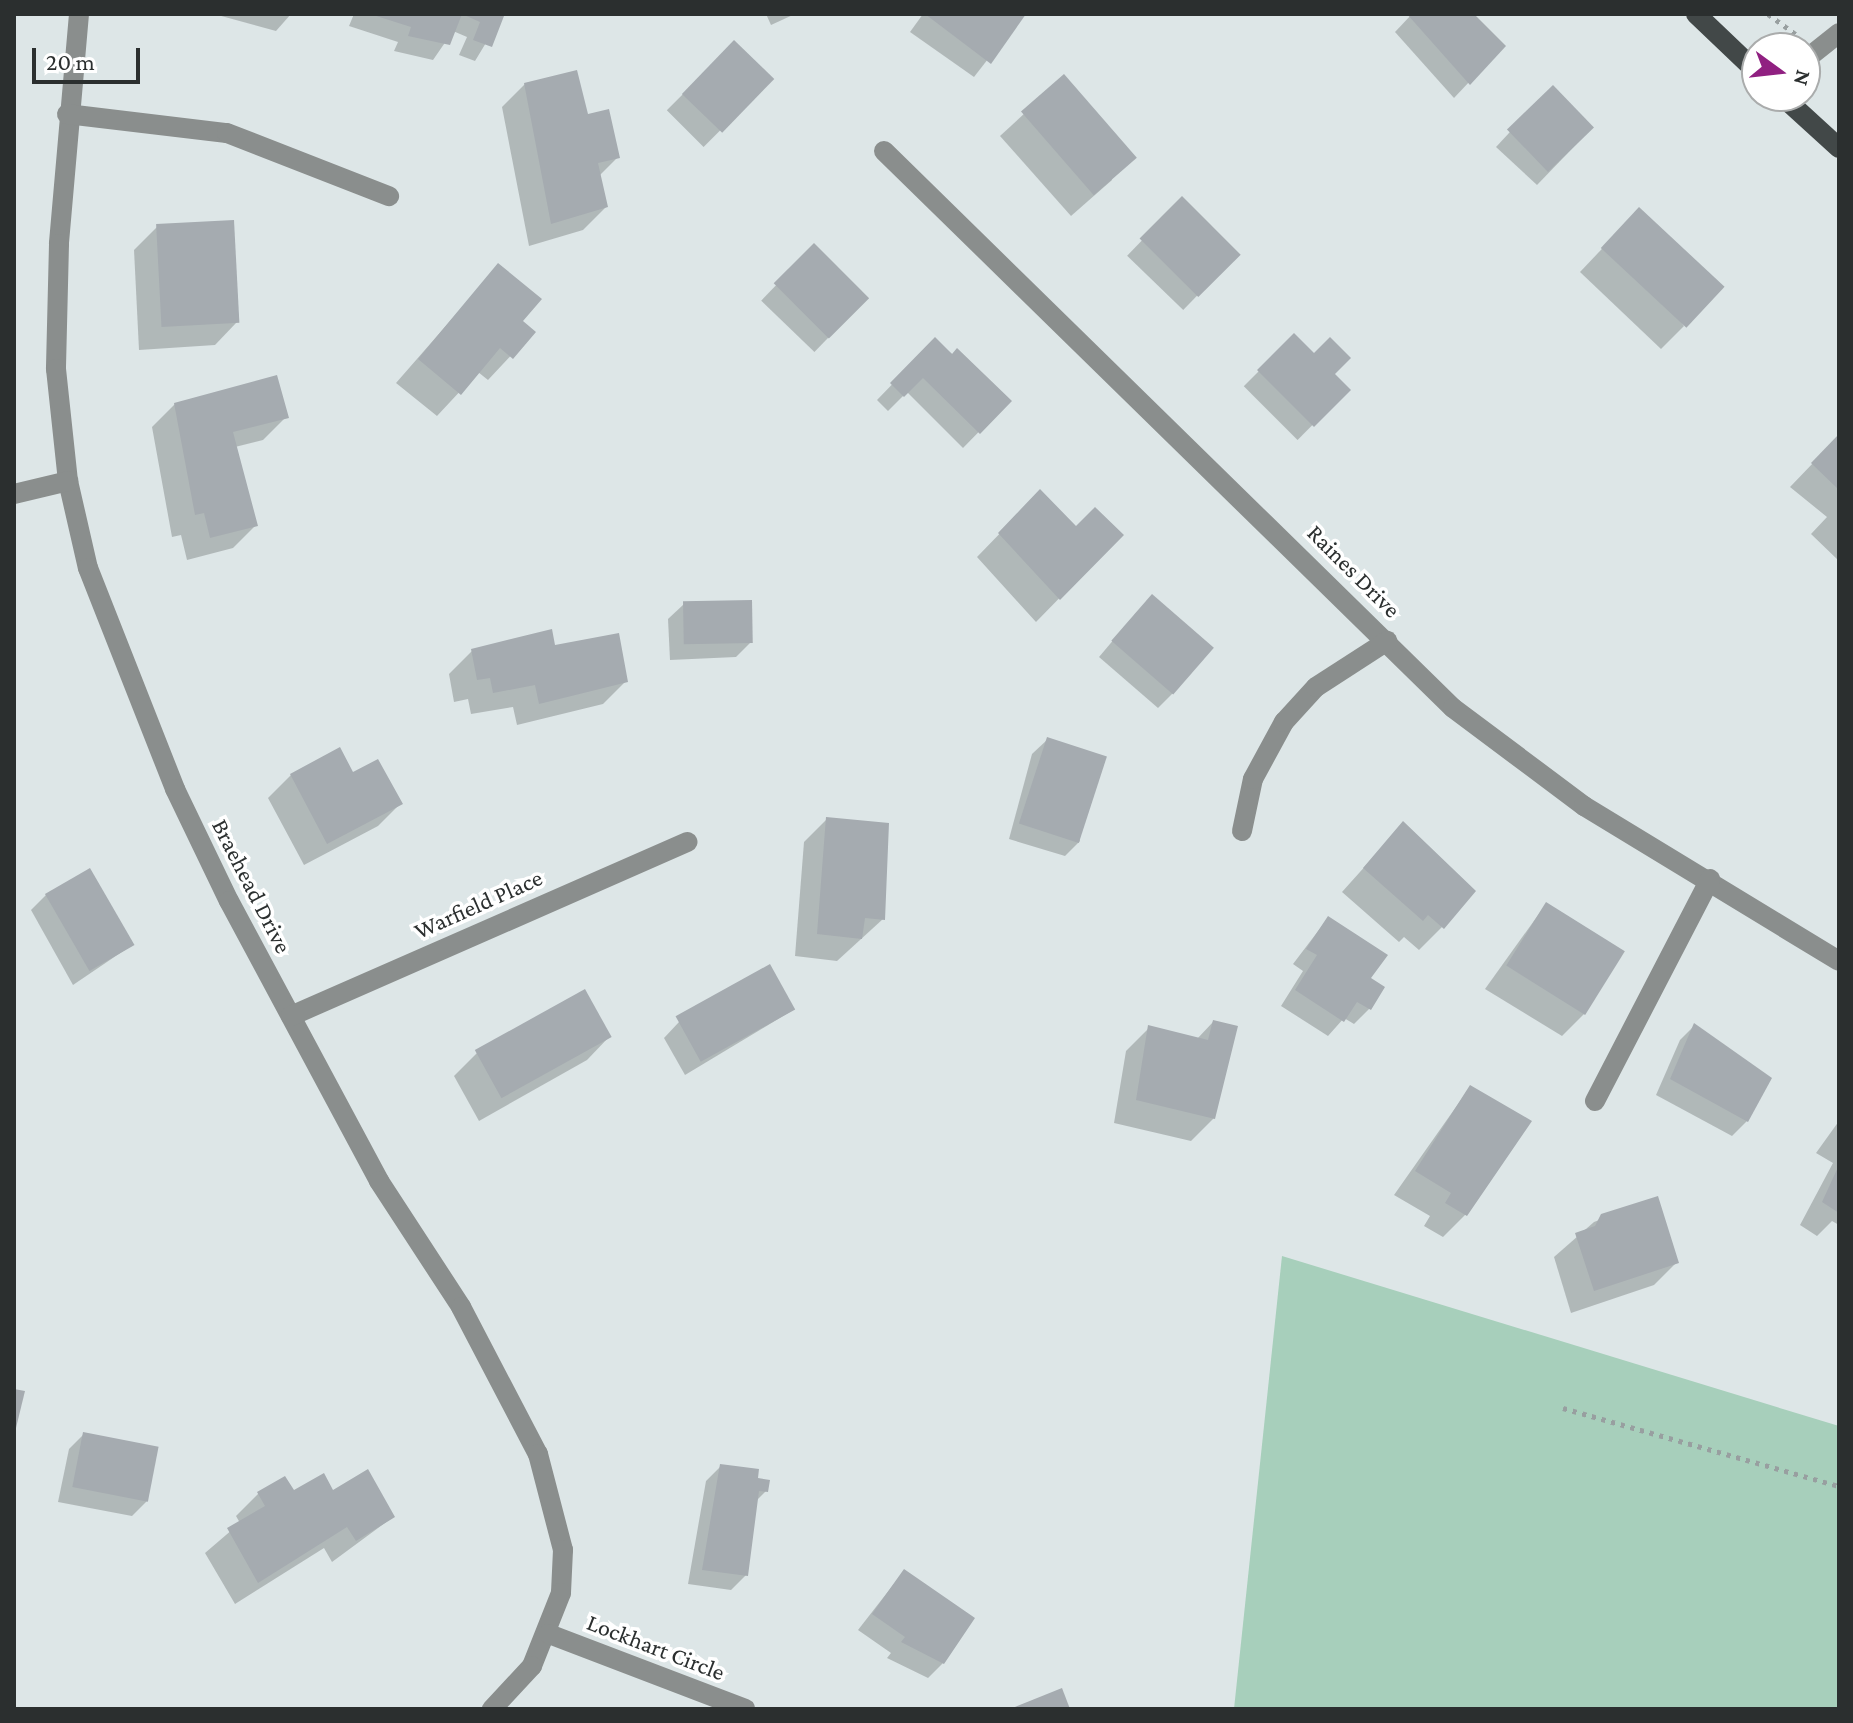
<!DOCTYPE html>
<html>
<head>
<meta charset="utf-8">
<style>
  body { margin:0 }
  #map { position:relative; width:1853px; height:1723px; overflow:hidden; background:#dde6e7; font-family:"Crimson Pro",serif }
  div>[style] { position:absolute }
  .green>* { inset:0; background:#a7cfbb }
  .shadow>* { inset:0; background:#0003; transform-origin:0 0 }
  .building>* { inset:0; background:#a5abb0; transform-origin:0 0 }
  .path>* { height:5px; margin-top:-2.5px; transform-origin:0; background:repeating-linear-gradient(90deg,#989fa0 0 4px,transparent 0 10px) }
  .minor>* { height:20px; margin:-10px; padding:0 10px; transform-origin:10px; border-radius:10px; background:#8a8e8d }
  .major>* { height:20px; margin:-10px; padding:0 10px; transform-origin:10px; border-radius:10px; background:#424848 }
  span { translate:-50% -50%; white-space:nowrap; text-align:center; line-height:1.15; -webkit-text-stroke:7px #fff; paint-order:stroke }
  .street-label { font-size:24px; color:#2b2f2f }
  .frame { position:absolute; inset:0; border:16px solid #2b2f2f; pointer-events:none }
  .north { position:absolute; left:1741px; top:32px; width:80px; height:80px; box-sizing:border-box; background:#fff; border:2px solid #aaacac; border-radius:50%; rotate:105deg; font-size:22px; font-weight:700; line-height:32px; text-align:center; color:#2b2f2f }
  .north::after { content:''; display:block; margin:auto; width:28px; height:36px; background:#902081; clip-path:polygon(50% 0,100% 100%,50% 72%,0 100%) }
  .scale { position:absolute; left:32px; top:48px; width:108px; height:36px; box-sizing:border-box; border:4px solid #2b2f2f; border-top:0; padding-left:10px; font-size:24px; line-height:28px; white-space:nowrap; color:#2b2f2f; -webkit-text-stroke:6px #fff; paint-order:stroke }
</style>
</head>
<body>
<div id="map">
  <div class="green">
    <i style="clip-path:polygon(1282px 1256px,1839px 1426px,1839px 1709px,1234px 1709px)"></i>
  </div>
  <div class="shadow">
    <i style="clip-path:polygon(214px 14px,291px 14px,276px 31px)"></i>
    <i style="clip-path:polygon(354px 14px,492px 14px,501px 18px,475px 61px,459px 55px,467px 37px,453px 31px,433px 60px,394px 51px,398px 42px,349px 26px)"></i>
    <i style="clip-path:polygon(766px 14px,795px 14px,771px 25px)"></i>
    <i style="clip-path:polygon(923px 14px,1023px 14px,974px 77px,910px 32px)"></i>
    <i style="clip-path:polygon(1412px 14px,1471px 14px,1503px 46px,1454px 98px,1395px 32px)"></i>
    <i style="left:734px;top:43px;width:52px;height:95px;rotate:45deg"></i>
    <i style="clip-path:polygon(1064px 77px,1112px 180px,1071px 216px,1000px 136px)"></i>
    <i style="clip-path:polygon(525px 84px,586px 116px,618px 157px,599px 176px,606px 207px,583px 230px,529px 246px,502px 107px)"></i>
    <i style="clip-path:polygon(1538px 102px,1592px 128px,1537px 185px,1496px 147px)"></i>
    <i style="left:1182px;top:199px;width:78px;height:79px;rotate:44deg"></i>
    <i style="clip-path:polygon(157px 227px,237px 322px,215px 345px,139px 350px,134px 250px)"></i>
    <i style="clip-path:polygon(1617px 233px,1684px 326px,1661px 349px,1580px 272px)"></i>
    <i style="left:814px;top:246px;width:74px;height:76px;rotate:44deg"></i>
    <i style="clip-path:polygon(499px 265px,521px 321px,533px 332px,488px 380px,478px 372px,437px 416px,396px 383px)"></i>
    <i style="left:1294px;top:336px;width:76px;height:71px;rotate:45deg"></i>
    <i style="clip-path:polygon(935px 340px,1009px 401px,963px 448px,907px 392px,888px 411px,877px 400px)"></i>
    <i style="clip-path:polygon(175px 404px,286px 417px,263px 440px,235px 447px,256px 525px,233px 548px,187px 560px,181px 535px,172px 537px,152px 427px)"></i>
    <i style="clip-path:polygon(1839px 436px,1839px 561px,1811px 534px,1827px 517px,1790px 487px)"></i>
    <i style="clip-path:polygon(1040px 492px,1076px 529px,1121px 535px,1036px 622px,977px 557px)"></i>
    <i style="clip-path:polygon(684px 604px,751px 642px,736px 657px,670px 660px,668px 619px)"></i>
    <i style="clip-path:polygon(1137px 612px,1173px 693px,1158px 708px,1099px 657px)"></i>
    <i style="clip-path:polygon(553px 647px,626px 681px,603px 704px,517px 725px,513px 707px,471px 714px,468px 699px,454px 702px,449px 674px,472px 651px)"></i>
    <i style="clip-path:polygon(1048px 739px,1080px 841px,1065px 856px,1009px 839px,1032px 754px)"></i>
    <i style="clip-path:polygon(339px 750px,352px 775px,401px 803px,378px 826px,304px 865px,268px 798px,291px 775px)"></i>
    <i style="clip-path:polygon(827px 819px,883px 919px,837px 961px,795px 956px,804px 842px)"></i>
    <i style="clip-path:polygon(1403px 824px,1442px 927px,1419px 950px,1404px 937px,1399px 942px,1342px 892px)"></i>
    <i style="clip-path:polygon(46px 895px,132px 945px,73px 985px,31px 910px)"></i>
    <i style="clip-path:polygon(1546px 904px,1585px 1013px,1562px 1036px,1485px 989px)"></i>
    <i style="clip-path:polygon(1328px 918px,1369px 979px,1369px 1009px,1354px 1024px,1344px 1018px,1328px 1036px,1281px 1006px,1303px 971px,1293px 964px)"></i>
    <i style="clip-path:polygon(793px 1010px,685px 1075px,664px 1038px,679px 1022px)"></i>
    <i style="clip-path:polygon(1213px 1022px,1214px 1118px,1191px 1141px,1114px 1123px,1126px 1051px,1149px 1028px,1197px 1039px)"></i>
    <i style="clip-path:polygon(1694px 1026px,1747px 1121px,1732px 1136px,1656px 1095px,1680px 1040px)"></i>
    <i style="clip-path:polygon(609px 1037px,587px 1060px,479px 1121px,454px 1076px,477px 1053px)"></i>
    <i style="clip-path:polygon(1470px 1087px,1466px 1214px,1443px 1237px,1424px 1226px,1430px 1216px,1394px 1195px)"></i>
    <i style="clip-path:polygon(1839px 1121px,1839px 1225px,1832px 1221px,1817px 1236px,1800px 1225px,1833px 1163px,1816px 1153px)"></i>
    <i style="clip-path:polygon(1657px 1198px,1677px 1262px,1654px 1285px,1571px 1313px,1554px 1257px,1594px 1222px)"></i>
    <i style="clip-path:polygon(84px 1434px,147px 1501px,132px 1516px,58px 1502px,69px 1449px)"></i>
    <i style="clip-path:polygon(721px 1466px,766px 1491px,756px 1501px,746px 1575px,731px 1590px,688px 1584px,706px 1481px)"></i>
    <i style="clip-path:polygon(332px 1492px,393px 1517px,332px 1562px,324px 1548px,235px 1604px,205px 1553px,240px 1523px,236px 1516px,258px 1494px)"></i>
    <i style="clip-path:polygon(904px 1571px,943px 1663px,928px 1678px,887px 1658px,891px 1653px,858px 1630px)"></i>
  </div>
  <div class="building">
    <i style="clip-path:polygon(370px 14px,462px 14px,450px 45px,408px 36px,411px 27px)"></i>
    <i style="clip-path:polygon(462px 14px,504px 16px,492px 47px,473px 40px,480px 22px)"></i>
    <i style="clip-path:polygon(925px 14px,1026px 14px,991px 64px)"></i>
    <i style="clip-path:polygon(1407px 14px,1474px 14px,1506px 46px,1470px 85px)"></i>
    <i style="left:734px;top:40px;width:56px;height:75px;rotate:44deg"></i>
    <i style="clip-path:polygon(577px 70px,588px 114px,609px 109px,620px 158px,598px 163px,608px 207px,551px 224px,524px 83px)"></i>
    <i style="left:1064px;top:74px;width:111px;height:57px;rotate:49deg"></i>
    <i style="left:1553px;top:85px;width:59px;height:64px;rotate:46deg"></i>
    <i style="left:1182px;top:196px;width:83px;height:60px;rotate:45deg"></i>
    <i style="left:1639px;top:207px;width:117px;height:56px;rotate:43deg"></i>
    <i style="left:234px;top:220px;width:103px;height:78px;rotate:87deg"></i>
    <i style="left:814px;top:243px;width:78px;height:57px;rotate:45deg"></i>
    <i style="clip-path:polygon(498px 263px,542px 299px,523px 321px,536px 332px,513px 359px,500px 348px,461px 395px,418px 359px)"></i>
    <i style="clip-path:polygon(1294px 333px,1314px 353px,1330px 337px,1351px 358px,1335px 374px,1351px 390px,1314px 427px,1257px 370px)"></i>
    <i style="clip-path:polygon(935px 337px,952px 354px,957px 348px,1012px 401px,980px 434px,923px 378px,904px 397px,890px 383px)"></i>
    <i style="clip-path:polygon(277px 375px,289px 418px,233px 432px,258px 526px,210px 538px,204px 513px,195px 515px,174px 403px)"></i>
    <i style="clip-path:polygon(1839px 434px,1839px 490px,1811px 463px)"></i>
    <i style="clip-path:polygon(1040px 489px,1076px 526px,1095px 507px,1124px 535px,1060px 600px,998px 533px)"></i>
    <i style="left:1152px;top:594px;width:82px;height:62px;rotate:41deg"></i>
    <i style="left:752px;top:600px;width:43px;height:69px;rotate:89deg"></i>
    <i style="clip-path:polygon(552px 629px,555px 645px,619px 633px,628px 682px,539px 704px,535px 685px,493px 693px,490px 678px,477px 680px,471px 649px)"></i>
    <i style="left:1047px;top:737px;width:63px;height:91px;rotate:18deg"></i>
    <i style="clip-path:polygon(340px 747px,353px 772px,378px 759px,403px 804px,327px 844px,290px 774px)"></i>
    <i style="clip-path:polygon(826px 817px,889px 823px,885px 920px,865px 918px,862px 939px,817px 934px)"></i>
    <i style="clip-path:polygon(1403px 821px,1476px 891px,1444px 929px,1428px 915px,1423px 921px,1363px 868px)"></i>
    <i style="left:90px;top:868px;width:89px;height:52px;rotate:60deg"></i>
    <i style="left:1546px;top:902px;width:93px;height:75px;rotate:32deg"></i>
    <i style="clip-path:polygon(1328px 916px,1388px 955px,1371px 978px,1385px 987px,1371px 1010px,1357px 1002px,1344px 1022px,1295px 990px,1317px 955px,1306px 949px)"></i>
    <i style="left:770px;top:964px;width:52px;height:108px;rotate:61deg"></i>
    <i style="left:585px;top:989px;width:55px;height:126px;rotate:61deg"></i>
    <i style="clip-path:polygon(1213px 1020px,1238px 1026px,1215px 1119px,1136px 1100px,1148px 1025px,1208px 1040px)"></i>
    <i style="clip-path:polygon(1694px 1023px,1772px 1078px,1748px 1122px,1670px 1079px)"></i>
    <i style="clip-path:polygon(1470px 1085px,1532px 1121px,1467px 1216px,1445px 1203px,1451px 1193px,1415px 1171px)"></i>
    <i style="clip-path:polygon(1839px 1165px,1839px 1213px,1822px 1202px)"></i>
    <i style="clip-path:polygon(1658px 1196px,1679px 1263px,1594px 1291px,1575px 1233px,1595px 1226px,1601px 1214px)"></i>
    <i style="clip-path:polygon(14px 1389px,25px 1391px,15px 1432px,14px 1432px)"></i>
    <i style="left:83px;top:1432px;width:77px;height:56px;rotate:11deg"></i>
    <i style="clip-path:polygon(720px 1464px,759px 1469px,758px 1478px,770px 1480px,768px 1492px,759px 1491px,748px 1576px,702px 1570px)"></i>
    <i style="clip-path:polygon(368px 1469px,395px 1517px,356px 1541px,347px 1527px,258px 1583px,227px 1528px,265px 1506px,257px 1492px,285px 1476px,294px 1490px,324px 1473px,333px 1490px)"></i>
    <i style="clip-path:polygon(904px 1569px,975px 1618px,944px 1664px,901px 1642px,905px 1637px,872px 1614px)"></i>
    <i style="clip-path:polygon(1062px 1688px,1070px 1709px,1010px 1709px)"></i>
  </div>
  <div class="path">
    <i style="left:1768px;top:14px;width:34px;rotate:36deg"></i>
    <i style="left:1563px;top:1408px;width:287px;rotate:15.8deg"></i>
  </div>
  <div class="minor">
    <i style="left:79px;top:14px;width:231px;rotate:95deg"></i>
    <i style="left:59px;top:244px;width:125px;rotate:91.4deg"></i>
    <i style="left:56px;top:369px;width:113px;rotate:83.9deg"></i>
    <i style="left:68px;top:481px;width:89px;rotate:77.1deg"></i>
    <i style="left:88px;top:568px;width:238px;rotate:68.5deg"></i>
    <i style="left:175px;top:789px;width:124px;rotate:64.3deg"></i>
    <i style="left:229px;top:901px;width:318px;rotate:61.8deg"></i>
    <i style="left:379px;top:1181px;width:150px;rotate:56.9deg"></i>
    <i style="left:461px;top:1307px;width:166px;rotate:62.4deg"></i>
    <i style="left:538px;top:1454px;width:99px;rotate:75.4deg"></i>
    <i style="left:563px;top:1550px;width:43px;rotate:92.7deg"></i>
    <i style="left:561px;top:1593px;width:79px;rotate:111.7deg"></i>
    <i style="left:532px;top:1666px;width:59px;rotate:132.9deg"></i>
    <i style="left:1805px;top:60px;width:43px;rotate:-38.5deg"></i>
    <i style="left:67px;top:114px;width:161px;rotate:6.8deg"></i>
    <i style="left:227px;top:133px;width:174px;rotate:21.3deg"></i>
    <i style="left:884px;top:151px;width:796px;rotate:44.39deg"></i>
    <i style="left:1453px;top:708px;width:164px;rotate:36.8deg"></i>
    <i style="left:1584px;top:806px;width:298px;rotate:31.3deg"></i>
    <i style="left:14px;top:494px;width:56px;rotate:-13.5deg"></i>
    <i style="left:1242px;top:831px;width:53px;rotate:-78.1deg"></i>
    <i style="left:1253px;top:779px;width:65px;rotate:-61.5deg"></i>
    <i style="left:1284px;top:722px;width:47px;rotate:-47.6deg"></i>
    <i style="left:1316px;top:687px;width:85px;rotate:-32.9deg"></i>
    <i style="left:291px;top:1016px;width:433px;rotate:-23.7deg"></i>
    <i style="left:1595px;top:1101px;width:250px;rotate:-62.6deg"></i>
    <i style="left:549px;top:1634px;width:210px;rotate:20.9deg"></i>
  </div>
  <div class="major">
    <i style="left:1696px;top:14px;width:84px;rotate:43.6deg"></i>
    <i style="left:1782px;top:96px;width:77px;rotate:42.4deg"></i>
  </div>
  <div class="street-label">
    <span style="left:1354px;top:571px;rotate:45deg">Raines Drive</span>
    <span style="left:252px;top:886px;rotate:63deg">Braehead Drive</span>
    <span style="left:478px;top:904px;rotate:-24deg">Warfield Place</span>
    <span style="left:656px;top:1647px;rotate:21deg">Lockhart Circle</span>
  </div>
  <div class="frame"></div>
  <div class="north">N</div>
  <div class="scale">20 m</div>
</div>
</body>
</html>
